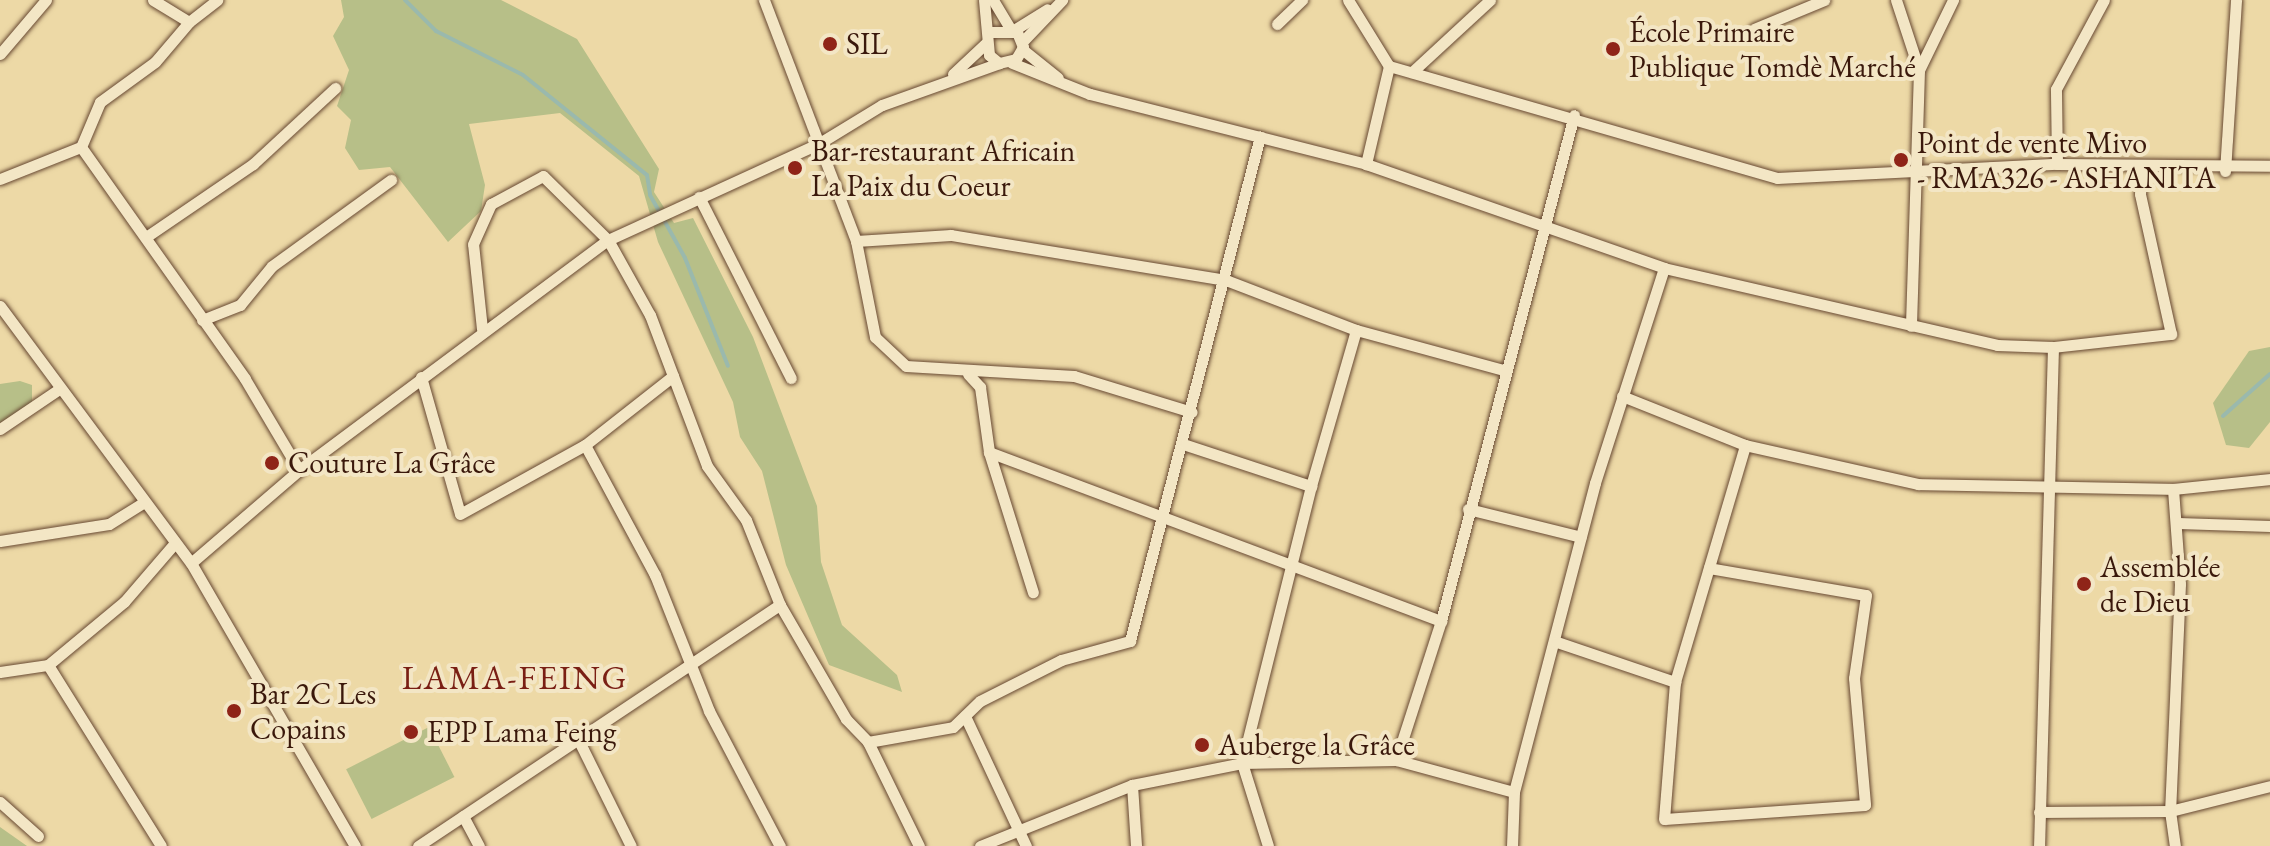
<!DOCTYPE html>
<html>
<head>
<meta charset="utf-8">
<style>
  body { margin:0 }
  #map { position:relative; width:2270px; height:846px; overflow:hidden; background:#edd9a6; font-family:"EB Garamond",serif }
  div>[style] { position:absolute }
  .green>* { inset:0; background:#b7bf88; transform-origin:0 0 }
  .stream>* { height:4px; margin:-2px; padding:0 2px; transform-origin:2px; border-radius:2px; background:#9ab9ad }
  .roads { filter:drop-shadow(0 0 2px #674832) drop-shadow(0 0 2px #674832) }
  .minor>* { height:11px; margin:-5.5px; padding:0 5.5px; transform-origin:5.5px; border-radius:5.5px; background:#f3e6c5 }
  .dots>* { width:22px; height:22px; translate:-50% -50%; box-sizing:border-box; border:4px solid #f3e6c5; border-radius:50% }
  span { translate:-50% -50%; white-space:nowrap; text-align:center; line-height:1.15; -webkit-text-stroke:8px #f3e6c5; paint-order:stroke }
  .poi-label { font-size:30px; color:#3a180b }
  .left { translate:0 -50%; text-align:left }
  .quarter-label { font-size:34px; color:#7a1f14; letter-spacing:2px }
</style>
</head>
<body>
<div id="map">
  <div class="green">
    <i style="clip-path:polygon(341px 0,501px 0,577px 39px,659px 169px,654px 192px,674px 223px,693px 218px,753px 337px,817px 506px,821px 562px,842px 625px,897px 675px,902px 692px,829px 665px,786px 565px,762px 471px,740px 437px,733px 402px,658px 242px,639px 176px,560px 113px,469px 124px,485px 185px,481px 211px,448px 242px,390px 167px,359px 170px,345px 148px,351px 120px,337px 106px,349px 70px,333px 36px,344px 17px)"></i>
    <i style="clip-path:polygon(2270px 347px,2270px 422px,2249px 448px,2226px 445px,2213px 403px,2249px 351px)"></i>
    <i style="clip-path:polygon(20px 381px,32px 385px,32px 402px,0 423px,0 384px)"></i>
    <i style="left:429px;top:727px;width:56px;height:93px;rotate:63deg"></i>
    <i style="clip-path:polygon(0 827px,27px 846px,0 846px)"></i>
  </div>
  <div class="stream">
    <i style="left:405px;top:0;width:44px;rotate:45deg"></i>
    <i style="left:436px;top:31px;width:97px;rotate:26.8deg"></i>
    <i style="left:523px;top:75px;width:159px;rotate:38.9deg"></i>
    <i style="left:647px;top:175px;width:20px;rotate:81deg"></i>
    <i style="left:650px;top:195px;width:72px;rotate:60.9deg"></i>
    <i style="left:685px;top:258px;width:116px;rotate:68.3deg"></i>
    <i style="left:2223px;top:416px;width:63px;rotate:-41.8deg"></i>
  </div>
  <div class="roads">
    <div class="minor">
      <i style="left:153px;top:0;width:42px;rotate:31.4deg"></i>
      <i style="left:189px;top:22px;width:52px;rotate:130.4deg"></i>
      <i style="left:155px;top:62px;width:68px;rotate:144deg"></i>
      <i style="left:100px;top:102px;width:49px;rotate:112.9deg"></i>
      <i style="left:81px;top:147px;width:284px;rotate:54.7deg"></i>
      <i style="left:245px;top:379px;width:106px;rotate:59.3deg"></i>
      <i style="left:764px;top:0;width:258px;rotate:69.1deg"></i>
      <i style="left:856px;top:241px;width:98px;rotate:78.8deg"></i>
      <i style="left:875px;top:337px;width:42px;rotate:43.1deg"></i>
      <i style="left:906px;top:366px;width:168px;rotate:3.4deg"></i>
      <i style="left:1074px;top:376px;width:123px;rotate:17deg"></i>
      <i style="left:984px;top:0;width:55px;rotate:84.8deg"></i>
      <i style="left:989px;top:55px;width:13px;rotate:39deg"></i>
      <i style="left:999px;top:63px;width:17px;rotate:-13deg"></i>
      <i style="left:1016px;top:59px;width:14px;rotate:-60deg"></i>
      <i style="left:1023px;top:47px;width:16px;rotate:-112deg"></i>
      <i style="left:1017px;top:32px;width:25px;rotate:180deg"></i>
      <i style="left:993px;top:0;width:33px;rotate:59deg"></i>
      <i style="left:1348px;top:0;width:78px;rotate:58.2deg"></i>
      <i style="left:1389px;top:66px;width:101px;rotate:103.2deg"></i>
      <i style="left:1896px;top:0;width:74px;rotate:71.8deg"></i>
      <i style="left:1919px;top:70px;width:256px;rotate:91.8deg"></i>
      <i style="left:189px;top:22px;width:36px;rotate:-38deg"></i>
      <i style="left:1277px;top:24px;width:35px;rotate:-44deg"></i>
      <i style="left:1754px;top:29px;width:76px;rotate:-22.5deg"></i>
      <i style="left:1014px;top:30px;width:39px;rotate:-32deg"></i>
      <i style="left:1023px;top:41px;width:57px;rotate:-46.4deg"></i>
      <i style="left:1022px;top:49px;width:46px;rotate:38.9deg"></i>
      <i style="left:0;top:54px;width:71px;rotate:-49.6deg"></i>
      <i style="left:1012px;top:63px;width:84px;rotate:21.7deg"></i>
      <i style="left:1090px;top:94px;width:285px;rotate:14.2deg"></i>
      <i style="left:1366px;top:164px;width:316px;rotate:19.2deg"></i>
      <i style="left:1664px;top:268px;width:226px;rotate:107.8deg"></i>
      <i style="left:1595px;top:483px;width:319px;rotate:104.7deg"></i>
      <i style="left:1514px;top:792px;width:54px;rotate:92.1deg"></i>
      <i style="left:1389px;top:66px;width:404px;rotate:16.1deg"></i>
      <i style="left:1777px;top:178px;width:280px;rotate:-2.9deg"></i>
      <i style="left:2057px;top:164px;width:213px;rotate:0.5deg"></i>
      <i style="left:1919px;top:70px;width:78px;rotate:-64.1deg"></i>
      <i style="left:1412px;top:72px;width:106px;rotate:-42.7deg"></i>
      <i style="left:953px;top:74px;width:45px;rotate:-43.2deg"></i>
      <i style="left:2057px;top:164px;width:75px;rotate:-90.8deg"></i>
      <i style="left:2056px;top:89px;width:101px;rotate:-61.7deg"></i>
      <i style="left:2225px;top:171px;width:171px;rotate:-86.3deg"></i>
      <i style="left:0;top:179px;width:87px;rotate:-21.6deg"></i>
      <i style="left:699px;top:197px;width:203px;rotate:63.1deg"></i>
      <i style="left:146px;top:237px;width:130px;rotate:-34.3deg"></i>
      <i style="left:253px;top:164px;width:112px;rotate:-42.8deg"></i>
      <i style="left:856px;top:241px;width:95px;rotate:-3.6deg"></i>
      <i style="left:951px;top:235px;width:279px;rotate:9.3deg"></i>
      <i style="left:1226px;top:280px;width:139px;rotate:21deg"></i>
      <i style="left:1356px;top:330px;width:152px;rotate:15.2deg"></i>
      <i style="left:1664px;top:268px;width:342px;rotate:13deg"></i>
      <i style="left:1997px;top:345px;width:56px;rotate:2deg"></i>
      <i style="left:2053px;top:347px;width:499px;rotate:91.6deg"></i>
      <i style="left:0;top:306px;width:320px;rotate:53.4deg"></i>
      <i style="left:191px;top:563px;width:327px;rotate:59.9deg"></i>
      <i style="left:202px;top:320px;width:41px;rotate:-21.5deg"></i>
      <i style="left:240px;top:305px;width:50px;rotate:-50.6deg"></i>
      <i style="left:272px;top:266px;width:147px;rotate:-35.9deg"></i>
      <i style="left:482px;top:329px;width:85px;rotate:-96deg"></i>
      <i style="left:473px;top:244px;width:44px;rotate:-65.8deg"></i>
      <i style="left:491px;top:204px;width:59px;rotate:-28.3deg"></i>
      <i style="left:543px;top:176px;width:91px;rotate:44.6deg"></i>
      <i style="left:608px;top:240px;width:86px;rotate:60.8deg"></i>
      <i style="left:650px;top:315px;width:161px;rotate:69.3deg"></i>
      <i style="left:707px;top:466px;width:67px;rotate:54.2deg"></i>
      <i style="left:746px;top:520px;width:92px;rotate:68.2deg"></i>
      <i style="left:780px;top:605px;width:132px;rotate:59.9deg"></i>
      <i style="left:846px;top:719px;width:32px;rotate:46deg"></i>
      <i style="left:868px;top:742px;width:86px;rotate:-10deg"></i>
      <i style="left:953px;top:727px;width:37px;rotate:-44deg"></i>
      <i style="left:980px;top:701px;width:91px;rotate:-26.8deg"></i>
      <i style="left:1061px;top:660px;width:72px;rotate:-15.4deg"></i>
      <i style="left:1130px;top:641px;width:521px;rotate:-75.56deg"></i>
      <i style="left:2053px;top:347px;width:119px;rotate:-6.3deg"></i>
      <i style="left:2171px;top:334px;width:143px;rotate:-102.5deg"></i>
      <i style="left:2140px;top:194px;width:26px;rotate:-86deg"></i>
      <i style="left:968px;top:374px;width:18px;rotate:47deg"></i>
      <i style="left:980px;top:387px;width:66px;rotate:82.1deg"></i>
      <i style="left:989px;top:452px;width:147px;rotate:72.6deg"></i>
      <i style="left:421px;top:377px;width:142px;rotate:74.1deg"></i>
      <i style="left:460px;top:514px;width:143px;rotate:-28.9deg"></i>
      <i style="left:585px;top:445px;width:112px;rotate:-38.1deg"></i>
      <i style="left:1622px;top:396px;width:132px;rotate:21.7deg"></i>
      <i style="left:1745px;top:445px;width:177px;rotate:12.7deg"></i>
      <i style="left:1918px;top:484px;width:255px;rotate:1.1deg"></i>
      <i style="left:2173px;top:489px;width:95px;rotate:85.8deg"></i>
      <i style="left:2180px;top:584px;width:227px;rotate:92.5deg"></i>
      <i style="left:2170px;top:811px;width:103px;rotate:-14deg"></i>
      <i style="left:0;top:429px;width:71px;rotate:-34.1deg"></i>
      <i style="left:585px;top:445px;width:148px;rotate:61.7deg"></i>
      <i style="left:655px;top:575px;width:146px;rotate:68.3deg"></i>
      <i style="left:709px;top:711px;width:153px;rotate:62.3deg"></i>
      <i style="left:1186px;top:445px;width:132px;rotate:18.2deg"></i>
      <i style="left:1311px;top:486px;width:285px;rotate:104deg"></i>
      <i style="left:1242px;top:763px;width:87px;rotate:72.6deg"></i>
      <i style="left:989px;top:452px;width:483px;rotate:20.5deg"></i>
      <i style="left:1311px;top:486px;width:162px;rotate:-73.9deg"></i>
      <i style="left:2173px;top:489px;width:98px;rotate:-5.9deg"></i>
      <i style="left:1468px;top:509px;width:116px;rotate:13.9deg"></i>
      <i style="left:2178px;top:523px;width:92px;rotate:1.9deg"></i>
      <i style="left:0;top:541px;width:110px;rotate:-8.9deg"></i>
      <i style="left:109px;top:524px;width:40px;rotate:-32deg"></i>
      <i style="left:191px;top:563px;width:143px;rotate:-40.7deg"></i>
      <i style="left:299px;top:470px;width:385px;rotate:-36.7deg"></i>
      <i style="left:608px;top:240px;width:231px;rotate:-24.6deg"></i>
      <i style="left:818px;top:144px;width:75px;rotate:-31.4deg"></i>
      <i style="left:882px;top:105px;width:124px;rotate:-19.7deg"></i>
      <i style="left:1709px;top:568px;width:159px;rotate:9.8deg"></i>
      <i style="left:1866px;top:595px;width:84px;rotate:98.2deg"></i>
      <i style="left:1854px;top:678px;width:127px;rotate:85deg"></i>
      <i style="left:1865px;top:805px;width:201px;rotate:176deg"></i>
      <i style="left:1664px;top:819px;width:137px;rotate:-85.4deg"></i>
      <i style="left:1675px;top:682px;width:247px;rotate:-73.5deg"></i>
      <i style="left:1557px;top:642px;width:125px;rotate:18.7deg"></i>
      <i style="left:48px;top:665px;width:213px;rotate:58deg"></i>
      <i style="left:0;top:672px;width:49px;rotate:-8.3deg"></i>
      <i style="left:48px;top:665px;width:99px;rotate:-39.7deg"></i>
      <i style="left:124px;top:602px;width:77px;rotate:-49.2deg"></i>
      <i style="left:965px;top:716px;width:144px;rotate:64.9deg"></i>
      <i style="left:579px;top:741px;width:117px;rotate:63.7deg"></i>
      <i style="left:868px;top:742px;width:116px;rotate:63.9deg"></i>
      <i style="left:1396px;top:760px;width:146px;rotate:-72.1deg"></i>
      <i style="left:1441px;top:621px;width:523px;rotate:-75.27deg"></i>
      <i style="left:1132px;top:785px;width:61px;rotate:86.2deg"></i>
      <i style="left:0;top:802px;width:51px;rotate:41.8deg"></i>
      <i style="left:2039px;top:812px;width:131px;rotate:-0.4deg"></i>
      <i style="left:2170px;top:811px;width:35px;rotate:82deg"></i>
      <i style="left:463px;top:816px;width:34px;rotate:62deg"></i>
      <i style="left:418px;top:846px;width:435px;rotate:-33.7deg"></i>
      <i style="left:980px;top:846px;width:164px;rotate:-21.9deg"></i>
      <i style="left:1132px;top:785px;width:112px;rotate:-11.3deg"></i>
      <i style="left:1242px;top:763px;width:154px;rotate:-1.1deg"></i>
      <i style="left:1396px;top:760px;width:122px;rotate:15.2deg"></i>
    </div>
  </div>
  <div class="dots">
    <i style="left:830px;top:44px;background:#8f2418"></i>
    <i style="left:1613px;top:49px;background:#8f2418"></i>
    <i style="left:1901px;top:160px;background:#8f2418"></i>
    <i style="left:795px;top:168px;background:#8f2418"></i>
    <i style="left:272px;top:463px;background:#8f2418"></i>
    <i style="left:2084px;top:584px;background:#8f2418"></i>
    <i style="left:234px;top:711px;background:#8f2418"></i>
    <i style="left:411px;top:732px;background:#8f2418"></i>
    <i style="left:1202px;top:745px;background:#8f2418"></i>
  </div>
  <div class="poi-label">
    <span class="left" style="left:1629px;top:49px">École Primaire<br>Publique Tomdè Marché</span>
    <span class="left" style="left:846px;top:44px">SIL</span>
    <span class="left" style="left:1917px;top:160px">Point de vente Mivo<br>- RMA326 - ASHANITA</span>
    <span class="left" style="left:811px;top:168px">Bar-restaurant Africain<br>La Paix du Coeur</span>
    <span class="left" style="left:288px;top:463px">Couture La Grâce</span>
    <span class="left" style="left:2100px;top:584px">Assemblée<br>de Dieu</span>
    <span class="left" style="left:250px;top:711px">Bar 2C Les<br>Copains</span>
    <span class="left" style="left:427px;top:732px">EPP Lama Feing</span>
    <span class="left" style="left:1218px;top:745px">Auberge la Grâce</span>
  </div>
  <div class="quarter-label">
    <span style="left:515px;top:678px">LAMA-FEING</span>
  </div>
</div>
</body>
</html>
